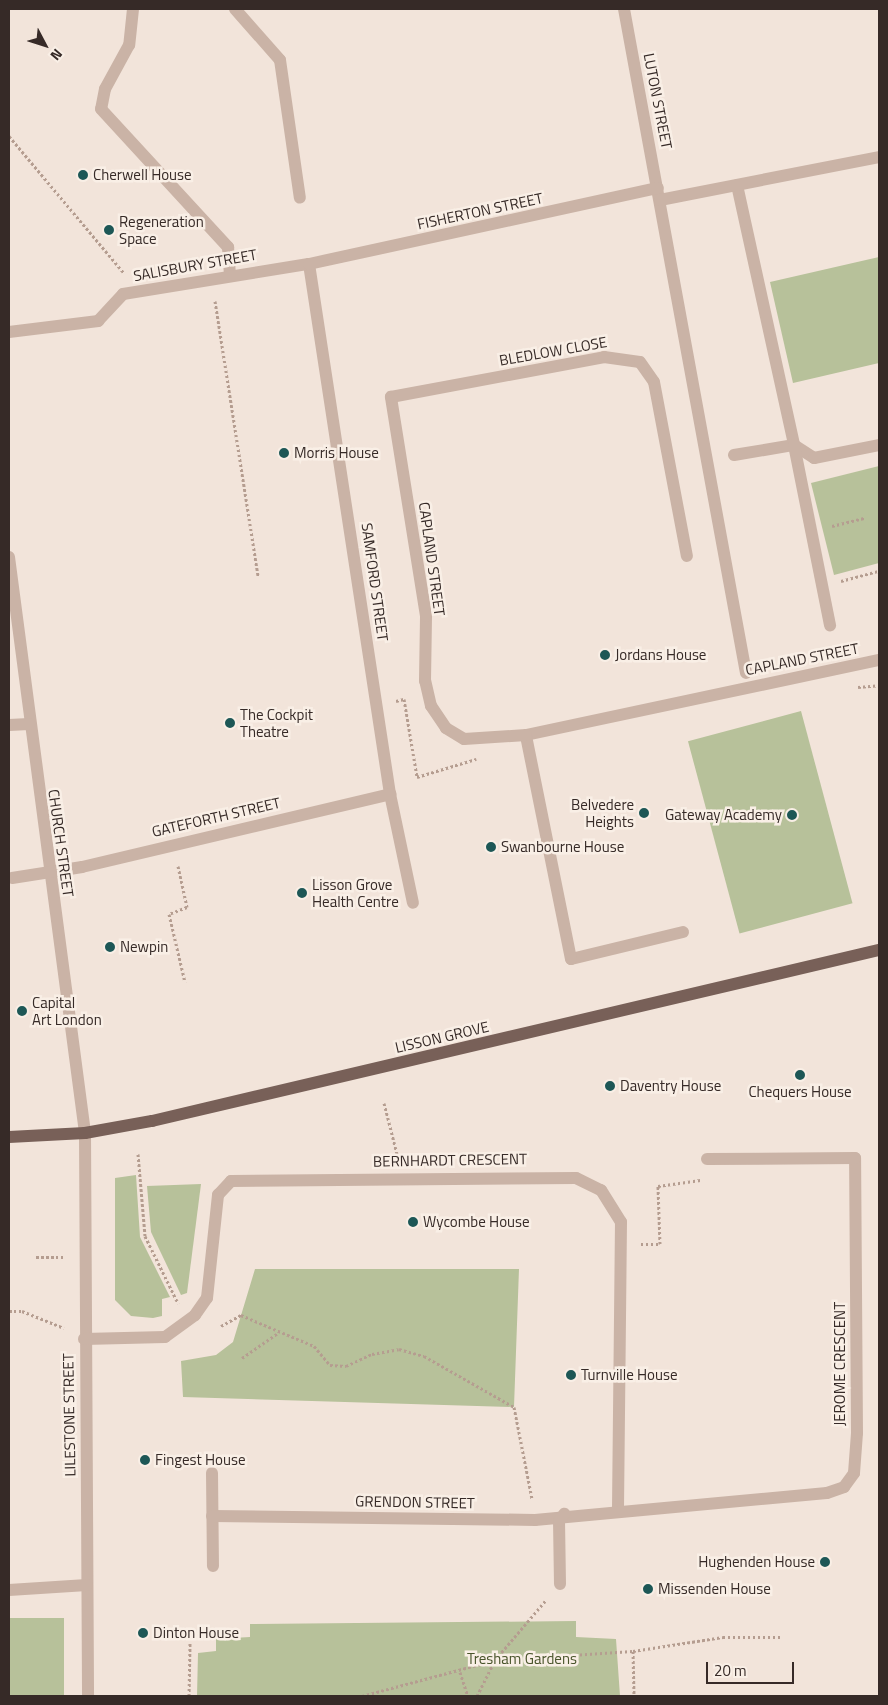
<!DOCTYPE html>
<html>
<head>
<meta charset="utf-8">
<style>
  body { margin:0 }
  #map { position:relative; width:888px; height:1705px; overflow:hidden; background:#f2e4da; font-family:"Titillium Web",sans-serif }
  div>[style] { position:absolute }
  .green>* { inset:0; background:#b7c19a; transform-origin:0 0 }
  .path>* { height:3px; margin-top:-1.5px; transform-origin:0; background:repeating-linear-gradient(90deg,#b59d90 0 2.5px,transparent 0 5px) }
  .minor>* { height:12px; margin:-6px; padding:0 6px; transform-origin:6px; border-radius:6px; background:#cab3a6 }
  .major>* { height:12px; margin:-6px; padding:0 6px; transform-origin:6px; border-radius:6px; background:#786058 }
  .dots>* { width:14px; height:14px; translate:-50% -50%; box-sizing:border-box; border:2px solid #f9efe6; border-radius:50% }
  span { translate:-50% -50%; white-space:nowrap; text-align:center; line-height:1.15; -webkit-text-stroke:5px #f9efe6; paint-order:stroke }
  .street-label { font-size:15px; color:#362a27 }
  .poi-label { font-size:15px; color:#362a27 }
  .left { translate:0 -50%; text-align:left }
  .right { translate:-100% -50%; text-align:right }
  .park-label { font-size:15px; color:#49542b }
  .frame { position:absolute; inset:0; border:10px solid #362a27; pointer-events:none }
  .north { position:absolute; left:20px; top:20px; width:50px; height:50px; -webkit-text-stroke:4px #f9efe6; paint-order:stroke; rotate:130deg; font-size:14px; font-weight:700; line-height:20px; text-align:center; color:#362a27 }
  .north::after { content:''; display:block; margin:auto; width:18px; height:22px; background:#362a27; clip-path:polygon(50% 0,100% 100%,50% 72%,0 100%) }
  .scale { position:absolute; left:706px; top:1662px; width:88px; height:22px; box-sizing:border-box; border:2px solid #362a27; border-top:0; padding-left:6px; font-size:15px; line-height:18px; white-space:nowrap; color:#362a27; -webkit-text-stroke:4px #f9efe6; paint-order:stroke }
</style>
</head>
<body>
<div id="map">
  <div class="green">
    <i style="clip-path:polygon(879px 257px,879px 363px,793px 383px,770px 282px)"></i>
    <i style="clip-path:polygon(879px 466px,879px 563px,834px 575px,811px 483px)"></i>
    <i style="left:801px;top:711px;width:199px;height:117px;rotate:75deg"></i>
    <i style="clip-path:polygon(136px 1175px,140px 1237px,170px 1297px,162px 1299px,162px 1316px,153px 1318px,131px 1316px,115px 1300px,115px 1178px)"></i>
    <i style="clip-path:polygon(201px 1184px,187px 1293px,181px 1295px,151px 1232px,147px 1186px)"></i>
    <i style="clip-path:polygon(255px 1269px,519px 1269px,514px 1407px,183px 1397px,181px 1361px,216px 1355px,233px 1342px)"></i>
    <i style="left:64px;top:1618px;width:78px;height:55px;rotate:90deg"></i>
    <i style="clip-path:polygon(576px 1621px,576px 1637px,616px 1639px,620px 1696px,197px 1696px,198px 1653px,216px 1651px,216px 1639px,250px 1637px,250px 1624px)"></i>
  </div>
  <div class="path">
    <i style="left:9px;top:136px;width:179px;rotate:50deg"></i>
    <i style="left:215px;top:301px;width:279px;rotate:81.1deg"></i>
    <i style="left:832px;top:526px;width:34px;rotate:-14deg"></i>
    <i style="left:841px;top:581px;width:39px;rotate:-15deg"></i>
    <i style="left:858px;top:687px;width:21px;rotate:-5deg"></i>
    <i style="left:396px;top:701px;width:8px;rotate:-14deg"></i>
    <i style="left:404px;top:699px;width:79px;rotate:80.5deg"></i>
    <i style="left:417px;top:777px;width:62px;rotate:-17deg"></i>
    <i style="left:178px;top:866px;width:42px;rotate:77.6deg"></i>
    <i style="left:187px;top:907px;width:19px;rotate:159deg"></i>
    <i style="left:169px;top:914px;width:70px;rotate:76.8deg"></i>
    <i style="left:384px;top:1103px;width:57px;rotate:75.7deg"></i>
    <i style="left:138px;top:1154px;width:82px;rotate:85.1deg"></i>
    <i style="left:145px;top:1236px;width:75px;rotate:63.8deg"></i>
    <i style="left:641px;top:1244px;width:19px"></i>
    <i style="left:660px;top:1244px;width:58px;rotate:-92deg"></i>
    <i style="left:658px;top:1186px;width:43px;rotate:-7.9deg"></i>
    <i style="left:36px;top:1257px;width:28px"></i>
    <i style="left:9px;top:1311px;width:13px"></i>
    <i style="left:22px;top:1311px;width:45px;rotate:22deg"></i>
    <i style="left:221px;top:1326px;width:23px;rotate:-29deg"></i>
    <i style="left:241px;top:1315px;width:79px;rotate:23deg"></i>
    <i style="left:314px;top:1346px;width:25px;rotate:50deg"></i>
    <i style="left:330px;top:1365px;width:16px;rotate:4deg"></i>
    <i style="left:346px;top:1366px;width:29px;rotate:-25deg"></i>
    <i style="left:372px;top:1354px;width:27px;rotate:-10deg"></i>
    <i style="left:399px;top:1349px;width:26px;rotate:16deg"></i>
    <i style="left:424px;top:1356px;width:103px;rotate:29.5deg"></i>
    <i style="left:514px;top:1407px;width:94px;rotate:78.9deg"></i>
    <i style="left:242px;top:1358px;width:44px;rotate:-34.8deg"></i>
    <i style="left:633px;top:1651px;width:91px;rotate:-8.8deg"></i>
    <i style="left:723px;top:1637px;width:60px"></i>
    <i style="left:460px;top:1672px;width:25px;rotate:72deg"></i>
    <i style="left:189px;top:1696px;width:53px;rotate:-88.9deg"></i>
    <i style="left:362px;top:1696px;width:138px;rotate:-15.1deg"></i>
    <i style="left:495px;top:1660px;width:138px;rotate:-3.7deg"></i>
    <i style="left:633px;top:1651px;width:45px;rotate:88.7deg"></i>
    <i style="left:477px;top:1696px;width:40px;rotate:-63.4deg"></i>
    <i style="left:495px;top:1660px;width:79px;rotate:-49.6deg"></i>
  </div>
  <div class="minor">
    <i style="left:133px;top:9px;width:36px;rotate:96deg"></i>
    <i style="left:129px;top:45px;width:50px;rotate:118.6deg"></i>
    <i style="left:105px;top:89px;width:20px;rotate:101deg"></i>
    <i style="left:101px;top:109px;width:188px;rotate:47.4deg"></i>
    <i style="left:228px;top:247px;width:28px;rotate:86deg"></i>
    <i style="left:235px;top:9px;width:68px;rotate:48.6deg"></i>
    <i style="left:280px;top:60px;width:139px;rotate:81.8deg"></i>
    <i style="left:624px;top:9px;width:675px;rotate:79.59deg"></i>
    <i style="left:737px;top:185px;width:266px;rotate:77.6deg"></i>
    <i style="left:794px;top:445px;width:24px;rotate:33deg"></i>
    <i style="left:814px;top:458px;width:66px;rotate:-11.3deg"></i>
    <i style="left:660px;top:200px;width:223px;rotate:-11.1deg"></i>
    <i style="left:309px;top:264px;width:536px;rotate:81.31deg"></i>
    <i style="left:390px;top:794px;width:111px;rotate:78.1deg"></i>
    <i style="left:9px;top:332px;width:90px;rotate:-7deg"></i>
    <i style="left:98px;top:321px;width:37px;rotate:-47deg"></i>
    <i style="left:123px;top:294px;width:188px;rotate:-9.2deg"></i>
    <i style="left:309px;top:264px;width:357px;rotate:-12.3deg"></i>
    <i style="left:734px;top:455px;width:61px;rotate:-9.5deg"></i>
    <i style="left:794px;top:445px;width:184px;rotate:78.7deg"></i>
    <i style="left:9px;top:557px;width:581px;rotate:82.48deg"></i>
    <i style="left:85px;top:1133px;width:563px;rotate:89.69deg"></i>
    <i style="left:9px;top:725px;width:20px;rotate:-3deg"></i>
    <i style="left:526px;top:735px;width:361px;rotate:-12deg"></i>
    <i style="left:12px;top:878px;width:71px;rotate:-8.9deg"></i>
    <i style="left:82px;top:867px;width:317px;rotate:-13.3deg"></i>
    <i style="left:683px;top:932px;width:115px;rotate:166.4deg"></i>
    <i style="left:571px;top:959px;width:228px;rotate:-101.4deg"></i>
    <i style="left:526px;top:735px;width:62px;rotate:176.3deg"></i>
    <i style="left:464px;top:739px;width:21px;rotate:-149deg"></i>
    <i style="left:446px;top:728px;width:27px;rotate:-124deg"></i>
    <i style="left:431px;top:706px;width:26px;rotate:-103deg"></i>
    <i style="left:425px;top:681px;width:65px;rotate:-89.1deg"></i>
    <i style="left:426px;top:616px;width:222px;rotate:-99.1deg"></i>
    <i style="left:391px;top:397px;width:217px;rotate:-10.6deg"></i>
    <i style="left:604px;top:357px;width:36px;rotate:8deg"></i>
    <i style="left:640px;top:362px;width:24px;rotate:55deg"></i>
    <i style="left:654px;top:382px;width:177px;rotate:79.3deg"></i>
    <i style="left:84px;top:1339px;width:81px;rotate:-1.4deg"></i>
    <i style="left:165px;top:1337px;width:37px;rotate:-36deg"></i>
    <i style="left:195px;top:1315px;width:21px;rotate:-55deg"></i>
    <i style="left:207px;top:1298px;width:104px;rotate:-83.9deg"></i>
    <i style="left:218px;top:1195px;width:19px;rotate:-47deg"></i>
    <i style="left:231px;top:1181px;width:345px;rotate:-0.5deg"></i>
    <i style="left:576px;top:1178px;width:28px;rotate:26deg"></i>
    <i style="left:601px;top:1190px;width:38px;rotate:58deg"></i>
    <i style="left:621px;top:1222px;width:289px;rotate:90.6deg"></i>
    <i style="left:212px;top:1473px;width:93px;rotate:89.4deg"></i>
    <i style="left:212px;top:1516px;width:323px;rotate:0.7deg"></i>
    <i style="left:535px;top:1520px;width:293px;rotate:-5.3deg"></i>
    <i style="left:827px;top:1493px;width:18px;rotate:-19deg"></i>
    <i style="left:844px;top:1487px;width:17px;rotate:-54deg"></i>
    <i style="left:854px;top:1473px;width:40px;rotate:-85.7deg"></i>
    <i style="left:857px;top:1433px;width:275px;rotate:-90.4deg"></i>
    <i style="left:855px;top:1158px;width:148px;rotate:179.6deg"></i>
    <i style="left:560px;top:1584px;width:63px;rotate:-90.9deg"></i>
    <i style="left:559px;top:1521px;width:9px;rotate:-54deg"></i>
    <i style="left:9px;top:1590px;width:78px;rotate:-3.7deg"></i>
  </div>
  <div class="major">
    <i style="left:9px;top:1137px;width:76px;rotate:-3deg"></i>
    <i style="left:85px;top:1133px;width:68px;rotate:-10.2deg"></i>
    <i style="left:152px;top:1121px;width:747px;rotate:-13.24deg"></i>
  </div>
  <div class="dots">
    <i style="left:83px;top:175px;background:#1d5756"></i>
    <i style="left:109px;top:230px;background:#1d5756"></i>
    <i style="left:284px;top:453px;background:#1d5756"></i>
    <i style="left:605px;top:655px;background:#1d5756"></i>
    <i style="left:230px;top:723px;background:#1d5756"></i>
    <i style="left:644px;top:813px;background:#1d5756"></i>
    <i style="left:792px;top:815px;background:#1d5756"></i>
    <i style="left:491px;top:847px;background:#1d5756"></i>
    <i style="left:302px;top:893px;background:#1d5756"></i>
    <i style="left:110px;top:947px;background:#1d5756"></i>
    <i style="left:22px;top:1011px;background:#1d5756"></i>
    <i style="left:800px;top:1075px;background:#1d5756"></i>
    <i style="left:610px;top:1086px;background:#1d5756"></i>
    <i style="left:413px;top:1222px;background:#1d5756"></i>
    <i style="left:571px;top:1375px;background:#1d5756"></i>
    <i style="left:145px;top:1460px;background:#1d5756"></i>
    <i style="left:825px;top:1562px;background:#1d5756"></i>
    <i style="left:648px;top:1589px;background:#1d5756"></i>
    <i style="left:143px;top:1633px;background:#1d5756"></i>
  </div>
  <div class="street-label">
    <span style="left:658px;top:101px;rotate:79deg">LUTON STREET</span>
    <span style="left:480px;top:211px;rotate:-12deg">FISHERTON STREET</span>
    <span style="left:195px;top:265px;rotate:-10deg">SALISBURY STREET</span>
    <span style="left:553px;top:351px;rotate:-10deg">BLEDLOW CLOSE</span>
    <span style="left:432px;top:559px;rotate:82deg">CAPLAND STREET</span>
    <span style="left:375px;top:582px;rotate:82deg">SAMFORD STREET</span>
    <span style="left:802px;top:659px;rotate:-11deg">CAPLAND STREET</span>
    <span style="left:216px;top:817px;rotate:-13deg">GATEFORTH STREET</span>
    <span style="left:61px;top:843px;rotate:82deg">CHURCH STREET</span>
    <span style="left:442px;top:1037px;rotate:-13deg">LISSON GROVE</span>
    <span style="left:450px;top:1160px;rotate:-1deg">BERNHARDT CRESCENT</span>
    <span style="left:840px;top:1364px;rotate:-90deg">JEROME CRESCENT</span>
    <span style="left:69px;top:1415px;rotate:-91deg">LILESTONE STREET</span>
    <span style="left:415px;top:1502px;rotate:1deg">GRENDON STREET</span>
  </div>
  <div class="poi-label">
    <span class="left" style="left:93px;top:175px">Cherwell House</span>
    <span class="left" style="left:119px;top:230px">Regeneration<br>Space</span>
    <span class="left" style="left:294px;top:453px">Morris House</span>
    <span class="left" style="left:615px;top:655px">Jordans House</span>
    <span class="left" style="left:240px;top:723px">The Cockpit<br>Theatre</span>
    <span class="right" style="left:634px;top:813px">Belvedere<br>Heights</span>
    <span class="right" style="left:782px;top:815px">Gateway Academy</span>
    <span class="left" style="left:501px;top:847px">Swanbourne House</span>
    <span class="left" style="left:312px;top:893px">Lisson Grove<br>Health Centre</span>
    <span class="left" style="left:120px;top:947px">Newpin</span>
    <span class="left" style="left:32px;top:1011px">Capital<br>Art London</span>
    <span class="left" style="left:620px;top:1086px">Daventry House</span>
    <span style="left:800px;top:1092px">Chequers House</span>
    <span class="left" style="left:423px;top:1222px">Wycombe House</span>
    <span class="left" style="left:581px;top:1375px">Turnville House</span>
    <span class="left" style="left:155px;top:1460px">Fingest House</span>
    <span class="right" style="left:815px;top:1562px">Hughenden House</span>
    <span class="left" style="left:658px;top:1589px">Missenden House</span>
    <span class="left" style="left:153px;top:1633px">Dinton House</span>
  </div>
  <div class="park-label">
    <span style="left:522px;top:1659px">Tresham Gardens</span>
  </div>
  <div class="frame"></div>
  <div class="north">N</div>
  <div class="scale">20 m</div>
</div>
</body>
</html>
